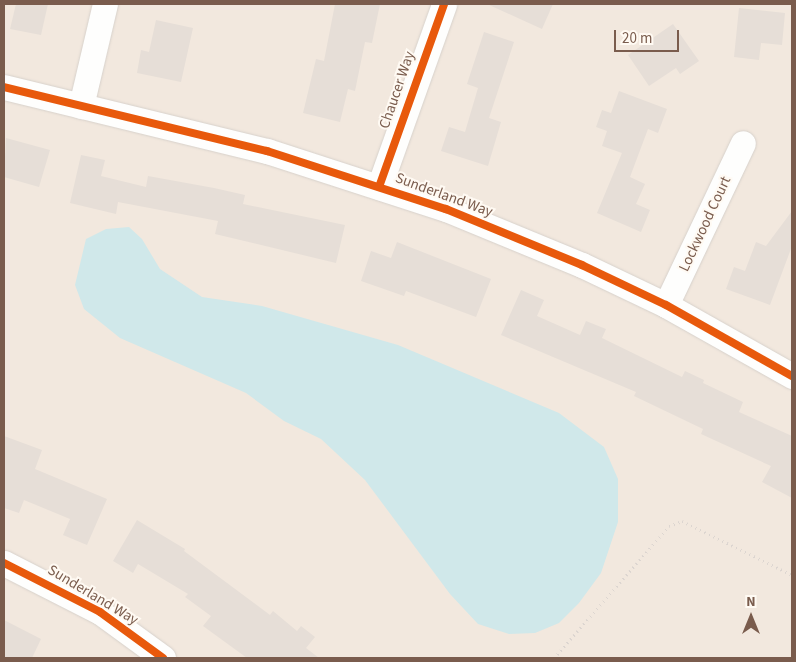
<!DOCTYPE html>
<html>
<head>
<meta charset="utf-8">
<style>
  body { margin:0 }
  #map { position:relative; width:796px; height:662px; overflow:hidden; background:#f9f5f0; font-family:"Source Sans 3",sans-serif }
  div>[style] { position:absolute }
  .residential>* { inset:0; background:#f2e8de; transform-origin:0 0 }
  .water>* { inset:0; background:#d0e8ea }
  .building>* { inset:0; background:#e6ded7 }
  .path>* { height:3px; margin-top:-1.5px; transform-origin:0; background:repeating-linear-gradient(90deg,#dcd5d0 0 1px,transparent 0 5px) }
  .roads { filter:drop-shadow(0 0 1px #d7d1cb) drop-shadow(0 0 1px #d7d1cb) }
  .street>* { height:25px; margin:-12.5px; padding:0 12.5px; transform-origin:12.5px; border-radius:12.5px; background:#fefefd }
  .cycleway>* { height:8px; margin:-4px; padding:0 4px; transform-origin:4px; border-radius:4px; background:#e8590c }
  span { translate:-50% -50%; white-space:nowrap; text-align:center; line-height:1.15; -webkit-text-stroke:4px #fffaf3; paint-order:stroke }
  .street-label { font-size:15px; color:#7a5c4d }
  .frame { position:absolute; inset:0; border:5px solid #7a5c4d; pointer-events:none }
  .north { position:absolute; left:726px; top:592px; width:50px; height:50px; -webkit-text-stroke:4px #fffaf3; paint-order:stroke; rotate:0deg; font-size:14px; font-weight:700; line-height:20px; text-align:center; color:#7a5c4d }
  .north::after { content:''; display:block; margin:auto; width:18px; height:22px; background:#7a5c4d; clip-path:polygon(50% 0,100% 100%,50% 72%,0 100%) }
  .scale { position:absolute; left:614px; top:30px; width:65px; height:22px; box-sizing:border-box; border:2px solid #7a5c4d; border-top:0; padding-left:6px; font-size:15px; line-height:18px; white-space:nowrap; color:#7a5c4d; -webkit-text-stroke:4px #fffaf3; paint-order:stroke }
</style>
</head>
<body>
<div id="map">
  <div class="residential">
    <i style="left:4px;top:4px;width:788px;height:654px"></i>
  </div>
  <div class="water">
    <i style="clip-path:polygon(129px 227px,142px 239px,160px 269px,202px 297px,262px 306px,398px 345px,559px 413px,604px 447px,618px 479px,618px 522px,601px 573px,579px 603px,559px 623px,535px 633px,509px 634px,478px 624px,450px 594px,365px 480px,321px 439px,284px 421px,246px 393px,120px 338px,84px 309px,75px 285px,86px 239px,106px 229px)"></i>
  </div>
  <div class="building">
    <i style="clip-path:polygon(16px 4px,48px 4px,41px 35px,10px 29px)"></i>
    <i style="clip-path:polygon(335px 4px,380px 4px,372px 43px,365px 42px,355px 91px,348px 89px,340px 122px,303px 113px,316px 59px,324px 61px)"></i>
    <i style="clip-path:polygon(487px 4px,553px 4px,542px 29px)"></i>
    <i style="clip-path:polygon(739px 8px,785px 13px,782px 45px,761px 43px,759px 60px,734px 57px)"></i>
    <i style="clip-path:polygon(156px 20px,193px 28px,181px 82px,137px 73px,141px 50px,149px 52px)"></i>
    <i style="clip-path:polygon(673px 24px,699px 61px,680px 74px,676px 68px,649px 86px,628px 55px)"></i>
    <i style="clip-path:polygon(484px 32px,514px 42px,489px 118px,501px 122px,488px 166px,441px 151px,449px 127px,465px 132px,478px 88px,467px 84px)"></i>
    <i style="clip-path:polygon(619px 91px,667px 109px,658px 133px,648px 129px,630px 177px,645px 184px,636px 204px,650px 210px,641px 232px,597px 213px,622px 153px,602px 146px,607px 131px,596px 127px,602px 110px,611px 113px)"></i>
    <i style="clip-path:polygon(6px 138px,50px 150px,39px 187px,4px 177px)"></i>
    <i style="clip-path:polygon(81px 155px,105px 160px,101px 176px,146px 187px,148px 176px,214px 188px,245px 195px,243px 204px,345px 225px,336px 263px,215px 234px,218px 221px,118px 202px,116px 214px,70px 203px)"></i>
    <i style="clip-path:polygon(792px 211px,792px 246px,770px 305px,726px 289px,734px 267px,745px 271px,756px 242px,766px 246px)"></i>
    <i style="clip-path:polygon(397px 242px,491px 279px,476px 317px,406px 291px,404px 296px,361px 281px,371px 251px,391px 258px)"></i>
    <i style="clip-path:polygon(521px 290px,544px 300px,537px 316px,580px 335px,586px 321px,606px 329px,602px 338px,682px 377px,685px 371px,704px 380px,703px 383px,743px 402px,739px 412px,792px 436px,792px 498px,762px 482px,771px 466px,701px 434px,703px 429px,634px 396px,636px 392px,501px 335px)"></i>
    <i style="clip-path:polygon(4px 436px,42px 450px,35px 469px,107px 499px,87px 545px,63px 535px,70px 519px,24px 500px,19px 513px,4px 508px)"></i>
    <i style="clip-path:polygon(137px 520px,185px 549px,184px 551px,270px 615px,273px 611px,297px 631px,301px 626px,315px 637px,306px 648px,319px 658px,247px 658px,203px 626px,211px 616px,185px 597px,188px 594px,138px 564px,133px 573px,113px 561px)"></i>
    <i style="clip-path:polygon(4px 620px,41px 639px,32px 658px,4px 658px)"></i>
  </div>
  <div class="path">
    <i style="left:554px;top:658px;width:175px;rotate:-48.9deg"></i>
    <i style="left:669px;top:526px;width:14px;rotate:-21deg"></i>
    <i style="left:682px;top:521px;width:123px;rotate:26.1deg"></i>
  </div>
  <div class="roads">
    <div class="street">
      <i style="left:4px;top:87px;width:271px;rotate:13.7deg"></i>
      <i style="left:267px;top:151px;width:188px;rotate:18deg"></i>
      <i style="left:446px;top:209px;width:147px;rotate:22.4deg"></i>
      <i style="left:582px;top:265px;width:93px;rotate:25.5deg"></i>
      <i style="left:666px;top:305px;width:145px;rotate:29.4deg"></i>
      <i style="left:81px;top:106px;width:105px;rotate:-76.8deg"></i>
      <i style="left:379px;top:187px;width:194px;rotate:-70.4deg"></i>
      <i style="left:666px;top:305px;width:179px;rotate:-64.6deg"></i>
      <i style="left:4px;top:563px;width:108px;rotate:27deg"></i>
      <i style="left:100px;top:612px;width:78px;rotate:36.1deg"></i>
    </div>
  </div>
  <div class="cycleway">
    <i style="left:4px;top:87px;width:271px;rotate:13.7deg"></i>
    <i style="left:267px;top:151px;width:188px;rotate:18deg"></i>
    <i style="left:446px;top:209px;width:147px;rotate:22.4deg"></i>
    <i style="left:582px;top:265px;width:93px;rotate:25.5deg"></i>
    <i style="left:666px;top:305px;width:145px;rotate:29.4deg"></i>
    <i style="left:379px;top:187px;width:194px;rotate:-70.4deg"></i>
    <i style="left:4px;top:563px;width:108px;rotate:27deg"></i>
    <i style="left:100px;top:612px;width:78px;rotate:36.1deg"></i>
  </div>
  <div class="street-label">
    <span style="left:397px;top:90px;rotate:-71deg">Chaucer Way</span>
    <span style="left:444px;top:195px;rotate:20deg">Sunderland Way</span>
    <span style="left:705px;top:224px;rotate:-65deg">Lockwood Court</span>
    <span style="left:93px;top:595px;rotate:31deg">Sunderland Way</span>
  </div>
  <div class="frame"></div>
  <div class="north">N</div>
  <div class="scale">20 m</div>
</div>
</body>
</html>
